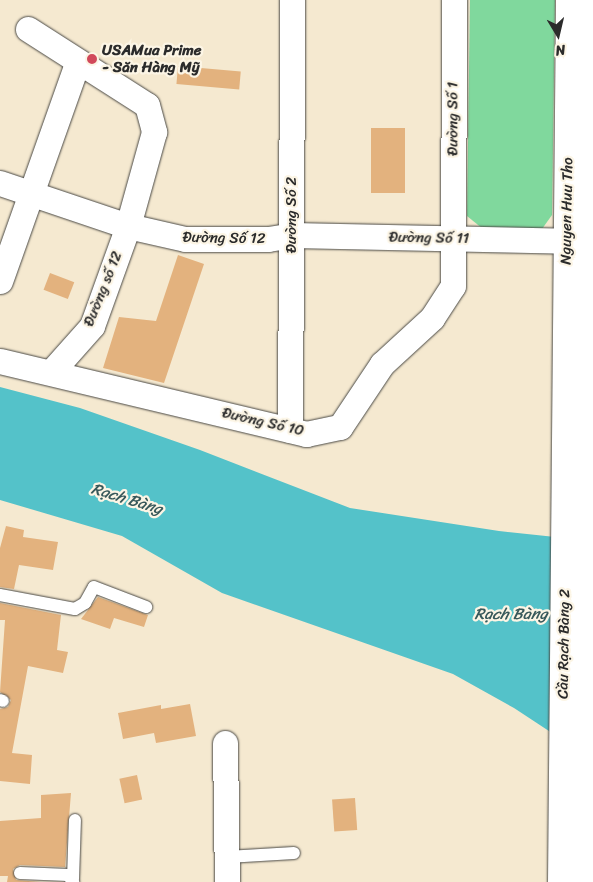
<!DOCTYPE html>
<html>
<head>
<meta charset="utf-8">
<style>
  body { margin:0 }
  #map { position:relative; width:593px; height:882px; overflow:hidden; background:#f5e9d0; font-family:Sriracha,sans-serif }
  div>[style] { position:absolute }
  .green>* { inset:0; background:#80d89d }
  .water>* { inset:0; background:#54c2c9 }
  .building>* { inset:0; background:#e3b27e; transform-origin:0 0 }
  .roads { filter:drop-shadow(0 0 1px #494844) drop-shadow(0 0 1px #494844) }
  .lane>* { height:12px; margin:-6px; padding:0 6px; transform-origin:6px; border-radius:6px; background:#fff }
  .street>* { height:25px; margin:-12.5px; padding:0 12.5px; transform-origin:12.5px; border-radius:12.5px; background:#fff }
  .primary>* { height:28px; margin:-14px; padding:0 14px; transform-origin:14px; border-radius:14px; background:#fff }
  .dots>* { width:14px; height:14px; translate:-50% -50%; box-sizing:border-box; border:2px solid #fcf5e5; border-radius:50% }
  span { translate:-50% -50%; white-space:nowrap; text-align:center; line-height:1.15; -webkit-text-stroke:4.5px #fcf5e5; paint-order:stroke }
  .poi-label { font-size:15px; color:#2b2b2b; font-weight:700 }
  .left { translate:0 -50%; text-align:left }
  .street-label { font-size:15px; color:#2b2b2b }
  .water-label { font-size:16px; color:#37585a; font-style:italic }
  .north { position:absolute; left:533px; top:10px; width:50px; height:50px; -webkit-text-stroke:4px #fcf5e5; paint-order:stroke; rotate:171deg; font-size:14px; font-weight:700; line-height:20px; text-align:center; color:#2b2b2b }
  .north::after { content:''; display:block; margin:auto; width:18px; height:22px; background:#2b2b2b; clip-path:polygon(50% 0,100% 100%,50% 72%,0 100%) }
</style>
</head>
<body>
<div id="map">
  <div class="green">
    <i style="clip-path:polygon(470px 0,555px 0,552px 215px,542px 229px,483px 229px,467px 216px)"></i>
  </div>
  <div class="water">
    <i style="clip-path:polygon(0 387px,80px 408px,200px 450px,350px 508px,499px 531px,593px 541px,593px 760px,514px 708px,453px 674px,222px 593px,122px 536px,0 500px)"></i>
  </div>
  <div class="building">
    <i style="left:178px;top:66px;width:63px;height:18px;rotate:5deg"></i>
    <i style="left:371px;top:128px;width:34px;height:65px"></i>
    <i style="clip-path:polygon(178px 255px,204px 264px,164px 383px,103px 368px,119px 317px,156px 321px)"></i>
    <i style="left:50px;top:273px;width:26px;height:18px;rotate:21deg"></i>
    <i style="clip-path:polygon(6px 526px,24px 530px,23px 537px,58px 542px,53px 570px,19px 565px,14px 589px,0 587px,0 548px)"></i>
    <i style="clip-path:polygon(98px 597px,148px 615px,144px 627px,114px 618px,110px 629px,81px 619px)"></i>
    <i style="clip-path:polygon(0 603px,61px 615px,57px 650px,68px 652px,63px 673px,28px 666px,12px 753px,32px 755px,30px 784px,0 781px,0 709px,8px 707px,11px 700px,0 692px,5px 620px,0 620px)"></i>
    <i style="clip-path:polygon(190px 704px,196px 736px,156px 743px,154px 733px,123px 739px,118px 713px,161px 705px,161px 709px)"></i>
    <i style="left:137px;top:775px;width:25px;height:18px;rotate:78deg"></i>
    <i style="clip-path:polygon(71px 793px,65px 867px,20px 865px,13px 869px,16px 880px,41px 882px,7px 882px,8px 876px,0 876px,0 821px,41px 818px,41px 795px)"></i>
    <i style="left:355px;top:798px;width:32px;height:23px;rotate:86deg"></i>
  </div>
  <div class="roads">
    <div class="lane">
      <i style="left:0;top:595px;width:76px;rotate:10.6deg"></i>
      <i style="left:75px;top:609px;width:12px;rotate:-31deg"></i>
      <i style="left:85px;top:603px;width:18px;rotate:-61deg"></i>
      <i style="left:94px;top:587px;width:56px;rotate:21deg"></i>
      <i style="left:0;top:700px;width:3px;rotate:18deg"></i>
      <i style="left:227px;top:857px;width:67px;rotate:-3.4deg"></i>
      <i style="left:20px;top:873px;width:48px;rotate:2.4deg"></i>
      <i style="left:68px;top:875px;width:9px;rotate:54deg"></i>
      <i style="left:73px;top:879px;width:59px;rotate:-88.1deg"></i>
    </div>
    <div class="street">
      <i style="left:28px;top:29px;width:141px;rotate:32.6deg"></i>
      <i style="left:147px;top:105px;width:28px;rotate:75deg"></i>
      <i style="left:154px;top:132px;width:98px;rotate:105.5deg"></i>
      <i style="left:128px;top:226px;width:106px;rotate:109.8deg"></i>
      <i style="left:92px;top:326px;width:60px;rotate:131.6deg"></i>
      <i style="left:0;top:183px;width:135px;rotate:18.6deg"></i>
      <i style="left:128px;top:226px;width:58px;rotate:12.8deg"></i>
      <i style="left:185px;top:239px;width:83px"></i>
      <i style="left:268px;top:239px;width:24px;rotate:-9deg"></i>
      <i style="left:292px;top:235px;width:275px;rotate:1.2deg"></i>
      <i style="left:0;top:281px;width:231px;rotate:-70.5deg"></i>
      <i style="left:0;top:361px;width:315px;rotate:13.4deg"></i>
      <i style="left:306px;top:434px;width:35px;rotate:-12deg"></i>
      <i style="left:340px;top:427px;width:76px;rotate:-56.3deg"></i>
      <i style="left:382px;top:364px;width:68px;rotate:-42.6deg"></i>
      <i style="left:432px;top:318px;width:38px;rotate:-57deg"></i>
      <i style="left:453px;top:286px;width:286px;rotate:-89.8deg"></i>
      <i style="left:290px;top:430px;width:430px;rotate:-89.7deg"></i>
      <i style="left:225px;top:743px;width:139px;rotate:89.2deg"></i>
    </div>
    <div class="primary">
      <i style="left:562px;top:882px;width:882px;rotate:-89.48deg"></i>
      <i style="left:589px;top:882px;width:882px;rotate:-89.81deg"></i>
    </div>
  </div>
  <div class="dots">
    <i style="left:92px;top:59px;background:#d1495b"></i>
  </div>
  <div class="poi-label">
    <span class="left" style="left:102px;top:59px">USAMua Prime<br>- Săn Hàng Mỹ</span>
  </div>
  <div class="street-label">
    <span style="left:453px;top:119px;rotate:-90deg">Đường Số 1</span>
    <span style="left:567px;top:211px;rotate:-89deg">Nguyen Huu Tho</span>
    <span style="left:292px;top:215px;rotate:-90deg">Đường Số 2</span>
    <span style="left:224px;top:238px;rotate:1deg">Đường Số 12</span>
    <span style="left:429px;top:238px;rotate:1deg">Đường Số 11</span>
    <span style="left:103px;top:289px;rotate:-68deg">Đường số 12</span>
    <span style="left:263px;top:422px;rotate:13deg">Đường Số 10</span>
    <span style="left:564px;top:644px;rotate:-89deg">Cầu Rạch Bàng 2</span>
  </div>
  <div class="water-label">
    <span style="left:127px;top:499px;rotate:17deg">Rạch Bàng</span>
    <span style="left:511px;top:614px">Rạch Bàng</span>
  </div>
  <div class="north">N</div>
</div>
</body>
</html>
